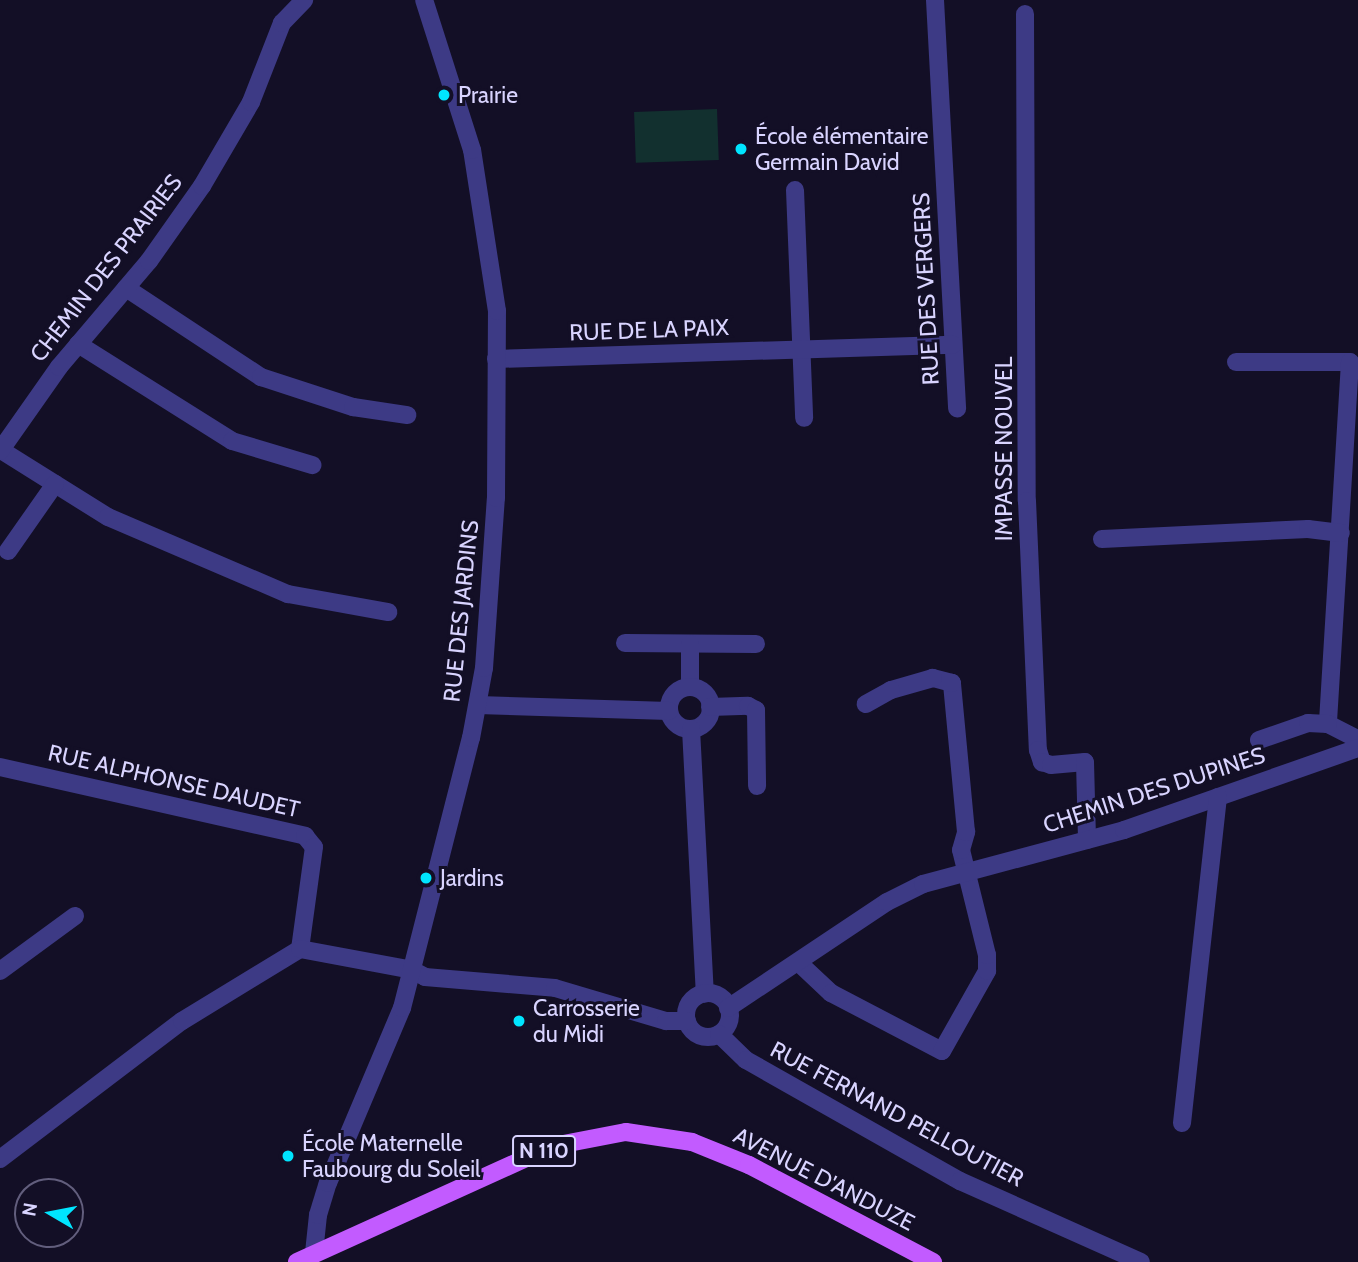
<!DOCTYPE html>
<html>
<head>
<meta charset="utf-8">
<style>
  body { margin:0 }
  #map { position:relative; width:1358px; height:1262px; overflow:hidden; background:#130f26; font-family:Cabin,sans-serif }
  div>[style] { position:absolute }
  .green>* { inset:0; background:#12302f; transform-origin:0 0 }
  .minor>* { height:18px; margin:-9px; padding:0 9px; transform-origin:9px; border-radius:9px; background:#3d3a85 }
  .minor>.ring { margin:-9px; padding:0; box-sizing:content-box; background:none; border:18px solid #3d3a85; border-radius:50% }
  .major>* { height:18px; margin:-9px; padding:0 9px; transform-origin:9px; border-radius:9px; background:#c25bff }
  .dots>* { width:19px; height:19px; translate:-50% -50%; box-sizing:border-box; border:4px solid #130f26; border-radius:50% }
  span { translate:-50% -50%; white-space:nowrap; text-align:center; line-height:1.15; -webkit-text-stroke:6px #130f26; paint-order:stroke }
  .shield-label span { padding:2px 5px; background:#130f26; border:2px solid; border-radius:5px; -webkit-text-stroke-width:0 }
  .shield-label { font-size:21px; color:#d9d4ff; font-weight:700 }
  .poi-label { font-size:23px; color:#d9d4ff }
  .left { translate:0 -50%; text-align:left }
  .street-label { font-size:23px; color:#d9d4ff }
  .north { position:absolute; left:14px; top:1178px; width:70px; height:70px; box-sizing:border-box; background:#130f26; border:2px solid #625e7d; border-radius:50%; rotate:280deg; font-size:19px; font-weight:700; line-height:28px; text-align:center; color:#d9d4ff }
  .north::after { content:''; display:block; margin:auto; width:24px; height:32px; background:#00e5ff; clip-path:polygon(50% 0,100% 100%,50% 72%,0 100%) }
</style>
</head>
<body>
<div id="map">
  <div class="green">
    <i style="left:717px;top:109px;width:51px;height:83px;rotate:88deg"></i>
  </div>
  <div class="minor">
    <i style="left:935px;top:0;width:409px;rotate:86.9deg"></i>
    <i style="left:1025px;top:14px;width:487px;rotate:89.8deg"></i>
    <i style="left:1027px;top:501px;width:249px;rotate:87.5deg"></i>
    <i style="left:1038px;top:750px;width:13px;rotate:72deg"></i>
    <i style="left:1042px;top:762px;width:9px;rotate:18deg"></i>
    <i style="left:1051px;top:765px;width:34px;rotate:-5deg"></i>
    <i style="left:1085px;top:762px;width:78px;rotate:88.5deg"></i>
    <i style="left:795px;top:190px;width:228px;rotate:87.7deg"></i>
    <i style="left:126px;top:288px;width:162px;rotate:33.4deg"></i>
    <i style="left:261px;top:377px;width:97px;rotate:18.1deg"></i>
    <i style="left:353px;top:407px;width:55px;rotate:8.4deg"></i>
    <i style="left:78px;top:344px;width:182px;rotate:32.2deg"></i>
    <i style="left:232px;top:441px;width:84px;rotate:16.7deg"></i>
    <i style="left:496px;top:359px;width:457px;rotate:-1.8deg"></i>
    <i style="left:1236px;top:362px;width:114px"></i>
    <i style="left:1350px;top:362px;width:363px;rotate:93.5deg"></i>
    <i style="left:1328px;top:724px;width:34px;rotate:27deg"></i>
    <i style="left:1px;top:450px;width:126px;rotate:32.1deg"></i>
    <i style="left:108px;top:517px;width:196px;rotate:23.2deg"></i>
    <i style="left:288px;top:594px;width:102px;rotate:10.2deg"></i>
    <i style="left:0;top:451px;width:103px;rotate:-54.9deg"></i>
    <i style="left:59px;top:367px;width:139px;rotate:-49.7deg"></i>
    <i style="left:149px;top:261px;width:92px;rotate:-54.8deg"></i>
    <i style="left:202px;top:186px;width:97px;rotate:-59.7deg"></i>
    <i style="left:251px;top:102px;width:85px;rotate:-68.6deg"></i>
    <i style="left:282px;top:23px;width:32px;rotate:-46deg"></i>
    <i style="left:1102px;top:539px;width:206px;rotate:-2.8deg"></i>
    <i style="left:1308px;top:529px;width:33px;rotate:7deg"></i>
    <i style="left:8px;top:551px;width:82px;rotate:-55deg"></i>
    <i style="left:625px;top:643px;width:131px;rotate:0.4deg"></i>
    <i style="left:690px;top:644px;width:43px;rotate:90deg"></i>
    <i class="ring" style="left:669px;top:687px;width:24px;height:24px"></i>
    <i style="left:478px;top:705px;width:191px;rotate:1.8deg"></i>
    <i style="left:710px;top:707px;width:38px;rotate:-2deg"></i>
    <i style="left:748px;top:706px;width:9px;rotate:27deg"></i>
    <i style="left:756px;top:710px;width:76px;rotate:89.2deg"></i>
    <i style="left:691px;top:729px;width:265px;rotate:87deg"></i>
    <i style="left:1259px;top:740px;width:52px;rotate:-19.1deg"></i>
    <i style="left:1308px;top:723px;width:20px;rotate:3deg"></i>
    <i style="left:0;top:767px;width:313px;rotate:12.7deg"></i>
    <i style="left:305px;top:836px;width:14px;rotate:51deg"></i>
    <i style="left:314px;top:847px;width:103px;rotate:97.8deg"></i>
    <i style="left:799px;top:963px;width:44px;rotate:43.2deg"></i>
    <i style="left:831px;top:993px;width:125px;rotate:27.6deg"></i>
    <i style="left:942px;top:1051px;width:92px;rotate:-60.6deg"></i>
    <i style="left:987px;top:971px;width:16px;rotate:-90deg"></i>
    <i style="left:987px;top:955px;width:108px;rotate:-103.9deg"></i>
    <i style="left:961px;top:850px;width:19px;rotate:-74deg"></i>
    <i style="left:966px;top:832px;width:150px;rotate:-95.4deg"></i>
    <i style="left:952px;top:683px;width:20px;rotate:-165deg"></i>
    <i style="left:933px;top:678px;width:44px;rotate:164.1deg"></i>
    <i style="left:891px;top:690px;width:29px;rotate:151deg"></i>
    <i style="left:0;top:971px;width:93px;rotate:-36.3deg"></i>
    <i class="ring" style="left:686px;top:993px;width:26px;height:26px"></i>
    <i style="left:728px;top:1008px;width:191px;rotate:-33.7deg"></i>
    <i style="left:887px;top:902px;width:40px;rotate:-26.6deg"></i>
    <i style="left:923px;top:884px;width:208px;rotate:-15deg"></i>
    <i style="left:1124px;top:830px;width:248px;rotate:-19.3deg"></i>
    <i style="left:719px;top:1034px;width:37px;rotate:44deg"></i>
    <i style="left:746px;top:1060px;width:246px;rotate:29.5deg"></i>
    <i style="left:960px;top:1181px;width:198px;rotate:24.1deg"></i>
    <i style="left:1182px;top:1123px;width:328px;rotate:-83.7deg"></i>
    <i style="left:0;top:1159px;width:228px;rotate:-37.2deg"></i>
    <i style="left:182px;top:1021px;width:138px;rotate:-31.4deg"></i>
    <i style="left:300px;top:949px;width:114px;rotate:10.6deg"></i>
    <i style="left:412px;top:970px;width:15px;rotate:28deg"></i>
    <i style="left:425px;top:977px;width:130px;rotate:4.8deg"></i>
    <i style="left:555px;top:988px;width:116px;rotate:16.6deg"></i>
    <i style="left:666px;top:1021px;width:21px"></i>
    <i style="left:314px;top:1253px;width:38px;rotate:-84deg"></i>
    <i style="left:318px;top:1215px;width:34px;rotate:-73deg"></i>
    <i style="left:328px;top:1183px;width:190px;rotate:-67.1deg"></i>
    <i style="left:402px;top:1008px;width:279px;rotate:-75.7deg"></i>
    <i style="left:471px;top:738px;width:71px;rotate:-79.5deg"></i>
    <i style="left:484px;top:668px;width:170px;rotate:-86deg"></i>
    <i style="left:496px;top:498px;width:187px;rotate:-89.7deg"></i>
    <i style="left:497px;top:311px;width:163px;rotate:-98.8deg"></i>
    <i style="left:472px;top:150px;width:157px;rotate:-107.7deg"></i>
  </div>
  <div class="major">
    <i style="left:297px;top:1262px;width:281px;rotate:-24.4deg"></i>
    <i style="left:553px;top:1146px;width:74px;rotate:-10.9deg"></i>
    <i style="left:626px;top:1132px;width:67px;rotate:8.6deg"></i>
    <i style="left:692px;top:1142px;width:61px;rotate:22deg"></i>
    <i style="left:749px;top:1165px;width:208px;rotate:27.8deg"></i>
  </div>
  <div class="dots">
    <i style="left:444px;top:95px;background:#00e5ff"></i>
    <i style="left:741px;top:149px;background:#00e5ff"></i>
    <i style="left:426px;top:878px;background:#00e5ff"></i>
    <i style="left:519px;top:1021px;background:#00e5ff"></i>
    <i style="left:288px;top:1156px;background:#00e5ff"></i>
  </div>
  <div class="shield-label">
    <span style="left:544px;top:1151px">N 110</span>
  </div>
  <div class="poi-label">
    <span class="left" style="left:458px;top:95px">Prairie</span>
    <span class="left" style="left:755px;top:149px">École élémentaire<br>Germain David</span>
    <span class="left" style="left:440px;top:878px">Jardins</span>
    <span class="left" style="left:533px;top:1021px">Carrosserie<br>du Midi</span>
    <span class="left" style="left:302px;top:1156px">École Maternelle<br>Faubourg du Soleil</span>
  </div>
  <div class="street-label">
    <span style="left:106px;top:268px;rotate:-52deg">CHEMIN DES PRAIRIES</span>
    <span style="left:926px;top:289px;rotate:-93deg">RUE DES VERGERS</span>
    <span style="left:649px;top:330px;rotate:-2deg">RUE DE LA PAIX</span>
    <span style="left:1004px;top:449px;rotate:-90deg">IMPASSE NOUVEL</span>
    <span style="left:461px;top:611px;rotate:-84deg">RUE DES JARDINS</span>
    <span style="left:174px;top:781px;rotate:13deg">RUE ALPHONSE DAUDET</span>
    <span style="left:1154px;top:790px;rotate:-18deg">CHEMIN DES DUPINES</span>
    <span style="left:897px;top:1114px;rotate:28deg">RUE FERNAND PELLOUTIER</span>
    <span style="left:824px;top:1179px;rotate:27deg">AVENUE D'ANDUZE</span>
  </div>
  <div class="north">N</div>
</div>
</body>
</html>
